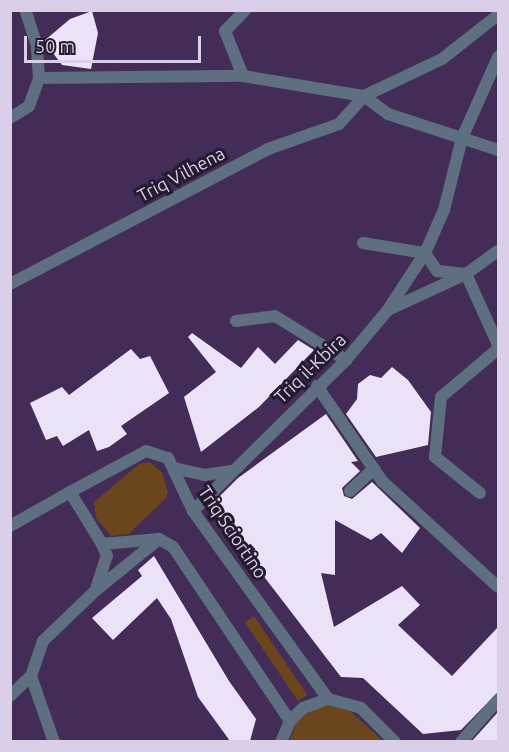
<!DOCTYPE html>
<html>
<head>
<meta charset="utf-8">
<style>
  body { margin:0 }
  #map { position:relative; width:509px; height:752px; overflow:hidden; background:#432d58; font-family:Ubuntu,sans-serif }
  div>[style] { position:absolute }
  .green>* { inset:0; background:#6b451b; transform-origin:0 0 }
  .building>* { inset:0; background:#ece2f8 }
  .service>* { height:12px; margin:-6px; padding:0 6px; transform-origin:6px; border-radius:6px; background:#5d6f80 }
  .minor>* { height:12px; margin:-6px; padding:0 6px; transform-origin:6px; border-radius:6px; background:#5d6f80 }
  .tertiary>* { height:12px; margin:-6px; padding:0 6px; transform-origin:6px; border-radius:6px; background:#5d6f80 }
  span { translate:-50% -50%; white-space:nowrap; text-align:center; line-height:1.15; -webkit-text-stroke:6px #251b2f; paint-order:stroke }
  .street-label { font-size:18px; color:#dacee9 }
  .frame { position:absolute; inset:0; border:12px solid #dacee9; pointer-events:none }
  .scale { position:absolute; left:24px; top:36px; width:177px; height:27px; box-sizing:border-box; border:3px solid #dacee9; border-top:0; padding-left:8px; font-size:18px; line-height:21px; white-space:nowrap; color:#dacee9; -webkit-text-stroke:4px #251b2f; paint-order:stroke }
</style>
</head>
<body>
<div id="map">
  <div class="green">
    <i style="clip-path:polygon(150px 462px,162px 473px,168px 492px,166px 498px,129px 534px,111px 536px,96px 518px,94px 502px,139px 464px)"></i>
    <i style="left:254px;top:616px;width:95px;height:11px;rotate:56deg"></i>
    <i style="clip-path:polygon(329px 705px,349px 710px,383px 741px,289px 742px,296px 723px,305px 713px)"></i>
  </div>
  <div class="building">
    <i style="clip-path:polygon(92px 11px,98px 33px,91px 69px,62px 65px,44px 41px,70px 19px)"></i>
    <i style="clip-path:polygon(192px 333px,241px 368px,258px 347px,275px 364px,298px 340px,314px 350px,259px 407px,201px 452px,184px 397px,216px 372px,188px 337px)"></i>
    <i style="clip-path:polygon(131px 349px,140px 359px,150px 356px,169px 393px,121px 426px,127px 434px,109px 447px,97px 451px,89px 430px,63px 446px,57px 436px,46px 440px,30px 403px,62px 387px,69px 395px)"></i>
    <i style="clip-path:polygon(392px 367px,408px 380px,431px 412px,428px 445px,376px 457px,346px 414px,357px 399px,358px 384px,370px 375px,381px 378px)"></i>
    <i style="clip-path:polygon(326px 414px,358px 461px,351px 462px,360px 471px,342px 488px,344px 496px,352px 499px,372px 482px,420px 528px,402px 553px,381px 533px,371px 540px,335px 520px,335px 575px,321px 573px,334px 627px,402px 586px,420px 605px,398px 625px,452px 676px,498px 627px,498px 692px,461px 730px,423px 734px,363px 678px,341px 677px,210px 506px,238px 478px)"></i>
    <i style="clip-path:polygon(154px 556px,229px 681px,256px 719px,250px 741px,230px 741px,198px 697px,171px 619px,157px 598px,113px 640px,92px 618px,142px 576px,138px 570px)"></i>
    <i style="clip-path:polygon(498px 712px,498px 741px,472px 741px)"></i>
  </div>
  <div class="service">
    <i style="left:243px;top:76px;width:48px;rotate:-111.8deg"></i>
    <i style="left:225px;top:31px;width:29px;rotate:-46deg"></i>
    <i style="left:363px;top:243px;width:63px;rotate:9.2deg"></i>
    <i style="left:236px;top:321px;width:39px;rotate:-7deg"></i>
    <i style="left:275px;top:316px;width:84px;rotate:31.8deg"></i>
    <i style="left:350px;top:491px;width:33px;rotate:-43deg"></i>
    <i style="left:480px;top:493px;width:58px;rotate:-141.3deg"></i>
    <i style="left:435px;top:457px;width:60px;rotate:-84.3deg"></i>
    <i style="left:441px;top:397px;width:75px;rotate:-40.1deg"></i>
  </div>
  <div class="minor">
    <i style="left:39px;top:78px;width:204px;rotate:-0.6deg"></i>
    <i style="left:243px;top:76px;width:123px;rotate:9.4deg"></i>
    <i style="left:364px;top:96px;width:30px;rotate:37deg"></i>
    <i style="left:388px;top:114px;width:116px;rotate:18.1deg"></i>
    <i style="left:10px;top:118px;width:22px;rotate:-32deg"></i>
    <i style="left:29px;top:106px;width:30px;rotate:-70deg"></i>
    <i style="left:39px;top:78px;width:32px;rotate:-94deg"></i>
    <i style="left:37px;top:46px;width:38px;rotate:-108deg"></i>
    <i style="left:425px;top:253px;width:22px;rotate:56deg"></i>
    <i style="left:437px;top:271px;width:29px;rotate:6deg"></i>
    <i style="left:466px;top:274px;width:78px;rotate:65.7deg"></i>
    <i style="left:10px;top:284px;width:291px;rotate:-27.6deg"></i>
    <i style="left:268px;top:149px;width:75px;rotate:-19.4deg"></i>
    <i style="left:339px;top:124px;width:38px;rotate:-48deg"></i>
    <i style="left:364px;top:96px;width:86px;rotate:-25.4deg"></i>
    <i style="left:442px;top:59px;width:71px;rotate:-38.2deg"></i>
    <i style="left:388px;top:310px;width:86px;rotate:-24.8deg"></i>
    <i style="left:466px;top:274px;width:39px;rotate:-36deg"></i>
    <i style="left:317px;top:386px;width:115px;rotate:55.6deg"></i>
    <i style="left:382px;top:481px;width:157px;rotate:42.4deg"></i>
    <i style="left:174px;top:468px;width:32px;rotate:13deg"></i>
    <i style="left:205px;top:475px;width:25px;rotate:-9deg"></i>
    <i style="left:193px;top:511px;width:215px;rotate:-44.6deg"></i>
    <i style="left:346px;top:360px;width:64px;rotate:-50.1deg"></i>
    <i style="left:387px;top:311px;width:69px;rotate:-56.8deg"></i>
    <i style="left:425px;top:253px;width:47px;rotate:-66.2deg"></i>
    <i style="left:444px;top:210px;width:74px;rotate:-76deg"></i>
    <i style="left:462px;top:138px;width:89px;rotate:-66deg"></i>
    <i style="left:10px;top:526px;width:69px;rotate:-29.5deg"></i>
    <i style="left:96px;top:589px;width:35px;rotate:-72deg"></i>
    <i style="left:107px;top:556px;width:13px;rotate:-113deg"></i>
    <i style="left:31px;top:676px;width:70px;rotate:70.8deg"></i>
    <i style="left:10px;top:696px;width:29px;rotate:-44deg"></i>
    <i style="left:31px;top:676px;width:37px;rotate:-71deg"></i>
    <i style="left:43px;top:641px;width:72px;rotate:-43.9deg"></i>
    <i style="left:95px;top:591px;width:82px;rotate:-39.1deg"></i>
    <i style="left:461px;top:742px;width:56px;rotate:-48.6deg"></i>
  </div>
  <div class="tertiary">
    <i style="left:290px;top:721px;width:210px;rotate:-123.9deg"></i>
    <i style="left:173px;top:547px;width:16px;rotate:-150deg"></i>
    <i style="left:159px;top:539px;width:57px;rotate:175deg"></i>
    <i style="left:102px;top:544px;width:61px;rotate:-121.6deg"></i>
    <i style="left:70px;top:492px;width:86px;rotate:-28.3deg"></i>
    <i style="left:146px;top:451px;width:23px;rotate:18deg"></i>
    <i style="left:168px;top:458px;width:59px;rotate:64.7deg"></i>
    <i style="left:193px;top:511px;width:231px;rotate:54.3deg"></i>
    <i style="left:281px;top:742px;width:23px;rotate:-67deg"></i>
    <i style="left:290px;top:721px;width:18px;rotate:-45deg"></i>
    <i style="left:303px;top:708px;width:27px;rotate:-20deg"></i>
    <i style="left:328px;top:699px;width:34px;rotate:15deg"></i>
    <i style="left:361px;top:708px;width:48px;rotate:45deg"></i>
  </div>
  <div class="street-label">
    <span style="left:181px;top:174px;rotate:-28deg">Triq Vilhena</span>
    <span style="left:310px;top:368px;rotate:-44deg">Triq il-Kbira</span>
    <span style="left:233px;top:532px;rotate:56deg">Triq Sciortino</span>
  </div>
  <div class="frame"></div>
  <div class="scale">50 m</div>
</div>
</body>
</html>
